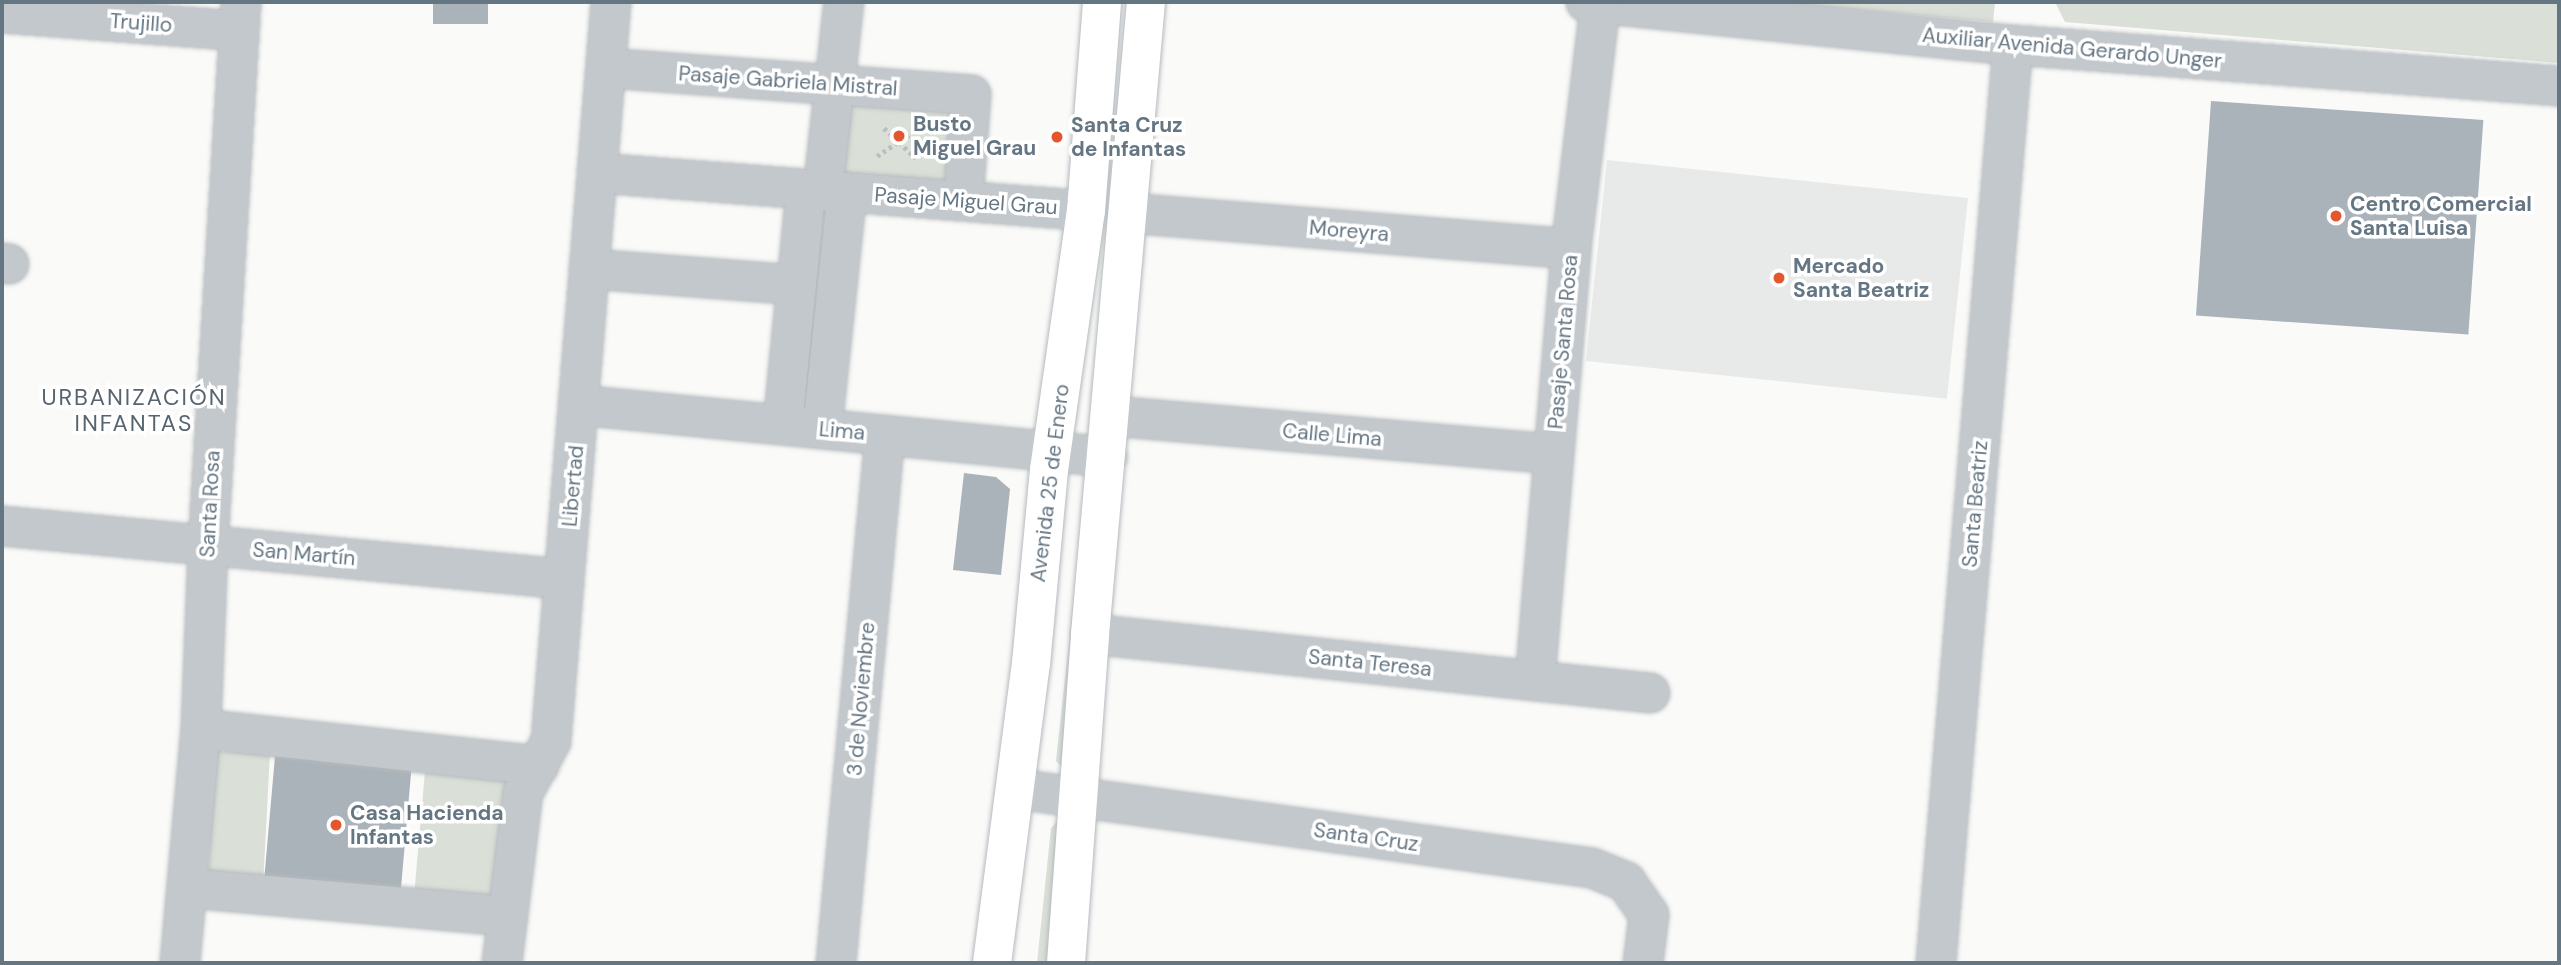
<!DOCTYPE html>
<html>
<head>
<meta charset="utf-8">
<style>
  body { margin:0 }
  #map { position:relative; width:2561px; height:965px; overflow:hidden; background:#fafaf8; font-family:"DM Sans",sans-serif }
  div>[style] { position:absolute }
  .built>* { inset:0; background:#e8e9e9; transform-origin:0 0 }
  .green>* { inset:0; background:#dadfd7; transform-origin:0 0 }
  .building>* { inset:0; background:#aab3b9; transform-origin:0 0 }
  .path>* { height:4.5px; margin-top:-2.25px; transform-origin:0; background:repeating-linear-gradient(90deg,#bbbfc2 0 3.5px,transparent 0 7px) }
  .roads { filter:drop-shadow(0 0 2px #b5babe) drop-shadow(0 0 2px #b5babe) }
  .minor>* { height:38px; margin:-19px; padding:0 19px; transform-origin:19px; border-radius:19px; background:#c3c8cc }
  .major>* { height:38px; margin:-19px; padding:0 19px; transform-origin:19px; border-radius:19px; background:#fff }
  .dots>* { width:19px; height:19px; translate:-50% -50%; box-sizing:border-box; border:4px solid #fff; border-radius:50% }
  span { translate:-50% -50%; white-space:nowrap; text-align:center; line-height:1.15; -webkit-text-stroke:7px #fff; paint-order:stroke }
  .street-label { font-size:21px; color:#657683 }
  .poi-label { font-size:21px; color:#657683; font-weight:700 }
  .left { translate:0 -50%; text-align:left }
  .neighbourhood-label { font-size:23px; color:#57646e; letter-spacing:2px }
  .frame { position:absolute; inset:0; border:4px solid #657683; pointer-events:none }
</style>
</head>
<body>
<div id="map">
  <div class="built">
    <i style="left:1607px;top:160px;width:363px;height:202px;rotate:6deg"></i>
  </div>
  <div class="green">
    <i style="clip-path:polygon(1773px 2px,1995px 2px,1993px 22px)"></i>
    <i style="clip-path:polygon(2055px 2px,2559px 2px,2559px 63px,2065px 22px)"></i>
    <i style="left:847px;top:87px;width:124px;height:96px;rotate:4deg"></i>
    <i style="clip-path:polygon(1087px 475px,1063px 768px,1056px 761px)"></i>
    <i style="left:215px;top:751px;width:55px;height:127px;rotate:3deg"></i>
    <i style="left:425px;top:771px;width:90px;height:125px;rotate:5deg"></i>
    <i style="clip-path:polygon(1059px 819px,1057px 963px,1037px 963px,1051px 828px)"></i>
  </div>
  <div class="building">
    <i style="left:433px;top:2px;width:55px;height:22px"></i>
    <i style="left:2211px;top:101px;width:273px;height:215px;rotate:4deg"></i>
    <i style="clip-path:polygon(964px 473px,996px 477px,1010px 489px,1001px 575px,953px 570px)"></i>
    <i style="left:275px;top:756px;width:137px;height:128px;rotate:5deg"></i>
  </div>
  <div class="path">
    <i style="left:884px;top:128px;width:44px;rotate:43.2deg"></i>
    <i style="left:877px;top:156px;width:47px;rotate:-33.7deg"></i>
  </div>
  <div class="roads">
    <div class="minor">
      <i style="left:1586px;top:2px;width:429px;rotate:5.8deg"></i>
      <i style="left:2013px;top:45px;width:548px;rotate:4.29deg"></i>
      <i style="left:2px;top:13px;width:238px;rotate:4.3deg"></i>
      <i style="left:606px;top:68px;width:366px;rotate:4.2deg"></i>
      <i style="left:971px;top:95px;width:106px;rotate:94.3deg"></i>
      <i style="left:597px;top:173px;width:490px;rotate:4.4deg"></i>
      <i style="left:823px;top:191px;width:190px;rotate:-83.7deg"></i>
      <i style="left:1127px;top:213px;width:445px;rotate:4.6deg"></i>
      <i style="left:2px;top:263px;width:7px;rotate:8deg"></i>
      <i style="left:589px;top:269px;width:208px;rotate:4.4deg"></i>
      <i style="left:578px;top:405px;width:532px;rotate:5.61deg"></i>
      <i style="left:1111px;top:416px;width:443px;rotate:4.9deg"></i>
      <i style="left:783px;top:425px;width:236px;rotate:-84.4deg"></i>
      <i style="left:822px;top:429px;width:238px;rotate:-84deg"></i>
      <i style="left:2px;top:526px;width:564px;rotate:5.39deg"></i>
      <i style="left:1090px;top:634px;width:563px;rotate:6.01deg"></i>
      <i style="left:1535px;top:681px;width:433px;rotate:-85.2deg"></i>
      <i style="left:1571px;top:249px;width:247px;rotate:-83.2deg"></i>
      <i style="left:201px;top:729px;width:340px;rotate:6.2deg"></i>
      <i style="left:1017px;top:789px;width:580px;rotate:7.82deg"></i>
      <i style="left:1592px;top:868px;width:37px;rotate:22deg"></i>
      <i style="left:1626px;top:882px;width:40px;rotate:55.1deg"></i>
      <i style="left:1649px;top:915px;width:48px;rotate:97.1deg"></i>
      <i style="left:187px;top:888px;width:322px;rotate:5deg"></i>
      <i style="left:180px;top:963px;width:235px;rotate:-84.9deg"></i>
      <i style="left:201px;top:729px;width:184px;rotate:-87.8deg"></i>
      <i style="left:208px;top:545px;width:544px;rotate:-86.52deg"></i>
      <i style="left:502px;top:963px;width:171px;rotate:-83deg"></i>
      <i style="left:523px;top:793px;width:59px;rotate:-61.7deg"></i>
      <i style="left:551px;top:741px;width:741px;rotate:-85.36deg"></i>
      <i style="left:836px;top:963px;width:530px;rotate:-84.7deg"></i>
      <i style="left:1936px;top:963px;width:921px;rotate:-85.21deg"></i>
    </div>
    <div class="major">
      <i style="left:992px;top:963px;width:302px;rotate:-82.6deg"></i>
      <i style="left:1031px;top:664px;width:195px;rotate:-84.7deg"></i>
      <i style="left:1049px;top:470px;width:262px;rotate:-81.9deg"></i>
      <i style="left:1086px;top:211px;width:210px;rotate:-85.6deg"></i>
      <i style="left:1066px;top:963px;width:330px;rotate:-85.8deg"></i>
      <i style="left:1090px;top:634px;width:634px;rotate:-84.94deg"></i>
    </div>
  </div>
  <div class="dots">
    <i style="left:899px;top:136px;background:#e4572e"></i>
    <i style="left:1057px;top:137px;background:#e4572e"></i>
    <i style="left:2336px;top:216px;background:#e4572e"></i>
    <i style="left:1779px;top:278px;background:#e4572e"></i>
    <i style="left:336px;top:825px;background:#e4572e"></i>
  </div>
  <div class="street-label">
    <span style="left:141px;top:23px;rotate:4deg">Trujillo</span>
    <span style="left:2072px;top:48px;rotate:5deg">Auxiliar Avenida Gerardo Unger</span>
    <span style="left:788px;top:81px;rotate:4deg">Pasaje Gabriela Mistral</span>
    <span style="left:966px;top:201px;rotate:4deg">Pasaje Miguel Grau</span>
    <span style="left:1349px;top:231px;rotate:5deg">Moreyra</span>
    <span style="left:1563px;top:342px;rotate:-85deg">Pasaje Santa Rosa</span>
    <span style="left:842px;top:431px;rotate:5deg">Lima</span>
    <span style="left:1332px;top:435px;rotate:5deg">Calle Lima</span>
    <span style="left:1050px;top:483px;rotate:-83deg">Avenida 25 de Enero</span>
    <span style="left:573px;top:486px;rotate:-85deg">Libertad</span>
    <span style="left:210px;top:504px;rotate:-87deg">Santa Rosa</span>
    <span style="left:1975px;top:504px;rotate:-85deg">Santa Beatriz</span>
    <span style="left:304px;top:554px;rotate:5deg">San Martín</span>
    <span style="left:1370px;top:663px;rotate:6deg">Santa Teresa</span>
    <span style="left:861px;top:699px;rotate:-85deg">3 de Noviembre</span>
    <span style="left:1366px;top:837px;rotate:8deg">Santa Cruz</span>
  </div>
  <div class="poi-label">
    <span class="left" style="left:913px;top:136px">Busto<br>Miguel Grau</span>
    <span class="left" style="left:1071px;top:137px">Santa Cruz<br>de Infantas</span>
    <span class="left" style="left:2350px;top:216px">Centro Comercial<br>Santa Luisa</span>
    <span class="left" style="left:1793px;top:278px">Mercado<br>Santa Beatriz</span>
    <span class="left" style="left:350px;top:825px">Casa Hacienda<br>Infantas</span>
  </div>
  <div class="neighbourhood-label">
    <span style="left:134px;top:410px">URBANIZACIÓN<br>INFANTAS</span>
  </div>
  <div class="frame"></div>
</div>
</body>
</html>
